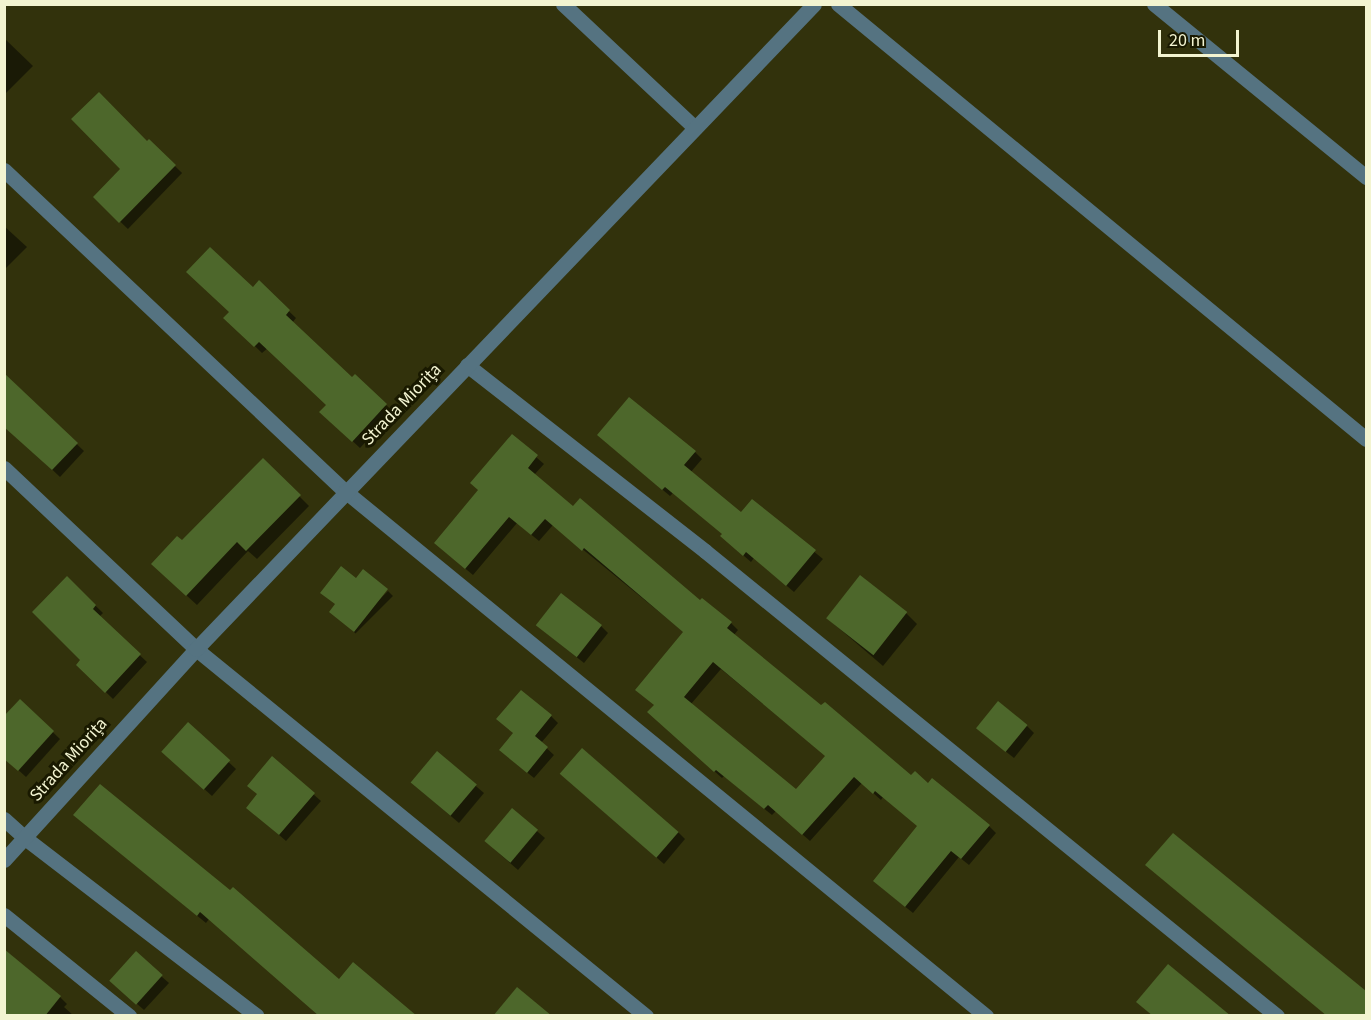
<!DOCTYPE html>
<html>
<head>
<meta charset="utf-8">
<style>
  body { margin:0 }
  #map { position:relative; width:1371px; height:1020px; overflow:hidden; background:#32320c; font-family:"Source Sans 3",sans-serif }
  div>[style] { position:absolute }
  .shadow>* { inset:0; background:#0007; transform-origin:0 0 }
  .building>* { inset:0; background:#4d672b; transform-origin:0 0 }
  .minor>* { height:15px; margin:-7.5px; padding:0 7.5px; transform-origin:7.5px; border-radius:7.5px; background:#557381 }
  span { translate:-50% -50%; white-space:nowrap; text-align:center; line-height:1.15; -webkit-text-stroke:6px #191900; paint-order:stroke }
  .street-label { font-size:18px; color:#f3f4d1 }
  .frame { position:absolute; inset:0; border:6px solid #f3f4d1; pointer-events:none }
  .scale { position:absolute; left:1158px; top:30px; width:81px; height:27px; box-sizing:border-box; border:3px solid #f3f4d1; border-top:0; padding-left:8px; font-size:18px; line-height:21px; white-space:nowrap; color:#f3f4d1; -webkit-text-stroke:4px #191900; paint-order:stroke }
</style>
</head>
<body>
<div id="map">
  <div class="shadow">
    <i style="clip-path:polygon(4px 38px,33px 66px,4px 95px)"></i>
    <i style="left:149px;top:141px;width:46px;height:78px;rotate:44deg"></i>
    <i style="clip-path:polygon(4px 226px,27px 247px,4px 270px)"></i>
    <i style="clip-path:polygon(259px 283px,296px 318px,292px 323px,352px 380px,355px 376px,393px 413px,360px 448px,321px 412px,328px 405px,268px 348px,262px 353px,225px 317px)"></i>
    <i style="clip-path:polygon(4px 375px,84px 451px,60px 477px,4px 424px)"></i>
    <i style="clip-path:polygon(evenodd,512px 436px,544px 464px,534px 475px,573px 508px,731px 623px,738px 630px,733px 636px,912px 778px,929px 785px,989px 826px,996px 833px,969px 865px,959px 857px,913px 913px,882px 888px,919px 827px,883px 797px,881px 800px,862px 783px,810px 841px,776px 811px,772px 815px,724px 776px,722px 778px,656px 719px,655px 705px,685px 633px,553px 525px,539px 541px,517px 523px,473px 575px,443px 550px,512px 436px,721px 669px,826px 756px,796px 791px,691px 704px,721px 669px)"></i>
    <i style="clip-path:polygon(606px 442px,695px 452px,702px 459px,690px 473px,741px 514px,752px 501px,823px 559px,794px 592px,754px 558px,751px 562px,729px 543px,723px 534px,673px 493px,670px 496px)"></i>
    <i style="clip-path:polygon(263px 460px,309px 506px,257px 559px,248px 551px,197px 605px,163px 574px,182px 542px)"></i>
    <i style="clip-path:polygon(67px 578px,103px 613px,99px 617px,147px 662px,113px 699px,78px 665px,82px 660px)"></i>
    <i style="left:388px;top:591px;width:7px;height:53px;rotate:45deg"></i>
    <i style="clip-path:polygon(906px 613px,917px 624px,883px 666px,827px 618px)"></i>
    <i style="clip-path:polygon(601px 626px,608px 633px,584px 663px,545px 632px)"></i>
    <i style="clip-path:polygon(20px 701px,60px 739px,26px 777px,4px 757px)"></i>
    <i style="clip-path:polygon(551px 716px,558px 723px,541px 743px,554px 755px,534px 778px,508px 757px)"></i>
    <i style="clip-path:polygon(188px 724px,236px 769px,212px 796px,171px 759px)"></i>
    <i style="clip-path:polygon(1027px 726px,1034px 733px,1014px 758px,985px 735px)"></i>
    <i style="clip-path:polygon(437px 753px,484px 793px,459px 823px,419px 789px)"></i>
    <i style="clip-path:polygon(272px 758px,321px 801px,286px 841px,255px 814px)"></i>
    <i style="clip-path:polygon(569px 781px,678px 832px,685px 839px,664px 864px)"></i>
    <i style="clip-path:polygon(512px 810px,545px 838px,518px 870px,493px 848px)"></i>
    <i style="clip-path:polygon(84px 823px,339px 981px,209px 919px,206px 923px)"></i>
    <i style="clip-path:polygon(161px 976px,169px 983px,144px 1010px,119px 988px)"></i>
    <i style="clip-path:polygon(60px 997px,67px 1004px,64px 1007px,74px 1016px,7px 1016px)"></i>
  </div>
  <div class="building">
    <i style="clip-path:polygon(99px 92px,147px 141px,149px 139px,176px 165px,119px 223px,93px 197px,120px 169px,71px 119px)"></i>
    <i style="clip-path:polygon(210px 247px,253px 287px,259px 280px,290px 310px,286px 315px,352px 377px,355px 374px,387px 404px,352px 442px,319px 412px,326px 405px,259px 342px,254px 347px,223px 318px,229px 312px,186px 272px)"></i>
    <i style="clip-path:polygon(4px 373px,78px 443px,52px 470px,4px 427px)"></i>
    <i style="clip-path:polygon(629px 397px,696px 451px,684px 465px,741px 512px,752px 499px,816px 550px,786px 586px,746px 552px,743px 556px,720px 536px,722px 534px,665px 487px,662px 490px,597px 435px)"></i>
    <i style="clip-path:polygon(evenodd,512px 434px,538px 455px,528px 468px,573px 506px,580px 498px,700px 600px,702px 598px,732px 622px,727px 628px,821px 705px,825px 702px,911px 775px,915px 771px,928px 783px,932px 778px,990px 825px,961px 859px,951px 851px,905px 907px,873px 881px,917px 826px,875px 791px,873px 794px,854px 777px,802px 835px,768px 805px,764px 809px,716px 770px,714px 772px,647px 712px,654px 705px,635px 690px,683px 632px,584px 548px,582px 551px,545px 519px,531px 535px,509px 517px,465px 569px,434px 543px,478px 490px,470px 483px,512px 434px,713px 662px,825px 756px,796px 789px,684px 697px,713px 662px)"></i>
    <i style="clip-path:polygon(263px 458px,301px 495px,246px 551px,237px 542px,186px 596px,151px 564px,177px 536px,182px 540px)"></i>
    <i style="clip-path:polygon(341px 566px,356px 578px,363px 569px,388px 589px,354px 632px,329px 612px,335px 604px,320px 593px)"></i>
    <i style="left:860px;top:575px;width:60px;height:55px;rotate:38deg"></i>
    <i style="clip-path:polygon(67px 576px,96px 605px,93px 609px,141px 654px,105px 693px,76px 665px,80px 660px,32px 612px)"></i>
    <i style="left:561px;top:593px;width:52px;height:41px;rotate:38deg"></i>
    <i style="clip-path:polygon(521px 690px,552px 715px,535px 736px,548px 747px,527px 773px,499px 750px,513px 733px,496px 719px)"></i>
    <i style="clip-path:polygon(20px 699px,54px 731px,18px 771px,4px 759px,4px 716px)"></i>
    <i style="left:998px;top:701px;width:38px;height:35px;rotate:39deg"></i>
    <i style="left:188px;top:722px;width:57px;height:40px;rotate:42deg"></i>
    <i style="left:582px;top:748px;width:128px;height:34px;rotate:41deg"></i>
    <i style="left:437px;top:751px;width:52px;height:41px;rotate:40deg"></i>
    <i style="clip-path:polygon(272px 756px,315px 793px,279px 835px,246px 808px,257px 794px,247px 786px)"></i>
    <i style="clip-path:polygon(100px 784px,230px 890px,233px 887px,339px 979px,353px 962px,417px 1016px,319px 1016px,200px 912px,197px 916px,73px 815px)"></i>
    <i style="left:512px;top:808px;width:34px;height:43px;rotate:40deg"></i>
    <i style="clip-path:polygon(1173px 833px,1366px 991px,1366px 1016px,1327px 1016px,1145px 865px)"></i>
    <i style="clip-path:polygon(4px 949px,61px 996px,45px 1016px,4px 1016px)"></i>
    <i style="left:136px;top:951px;width:36px;height:40px;rotate:42deg"></i>
    <i style="clip-path:polygon(1168px 964px,1231px 1016px,1153px 1016px,1136px 1002px)"></i>
    <i style="clip-path:polygon(517px 987px,552px 1016px,493px 1016px)"></i>
  </div>
  <div class="minor">
    <i style="left:563px;top:4px;width:181px;rotate:43.2deg"></i>
    <i style="left:838px;top:4px;width:684px;rotate:39.48deg"></i>
    <i style="left:1154px;top:4px;width:274px;rotate:39.2deg"></i>
    <i style="left:4px;top:170px;width:468px;rotate:43.3deg"></i>
    <i style="left:345px;top:491px;width:829px;rotate:39.32deg"></i>
    <i style="left:467px;top:365px;width:302px;rotate:38deg"></i>
    <i style="left:705px;top:551px;width:737px;rotate:39.11deg"></i>
    <i style="left:4px;top:468px;width:264px;rotate:43.3deg"></i>
    <i style="left:196px;top:649px;width:581px;rotate:39.2deg"></i>
    <i style="left:4px;top:819px;width:28px;rotate:42deg"></i>
    <i style="left:25px;top:838px;width:292px;rotate:37.5deg"></i>
    <i style="left:4px;top:860px;width:285px;rotate:-47.7deg"></i>
    <i style="left:196px;top:649px;width:893px;rotate:-46.22deg"></i>
    <i style="left:4px;top:915px;width:161px;rotate:38.9deg"></i>
  </div>
  <div class="street-label">
    <span style="left:402px;top:405px;rotate:-46deg">Strada Miorița</span>
    <span style="left:69px;top:760px;rotate:-48deg">Strada Miorița</span>
  </div>
  <div class="frame"></div>
  <div class="scale">20 m</div>
</div>
</body>
</html>
